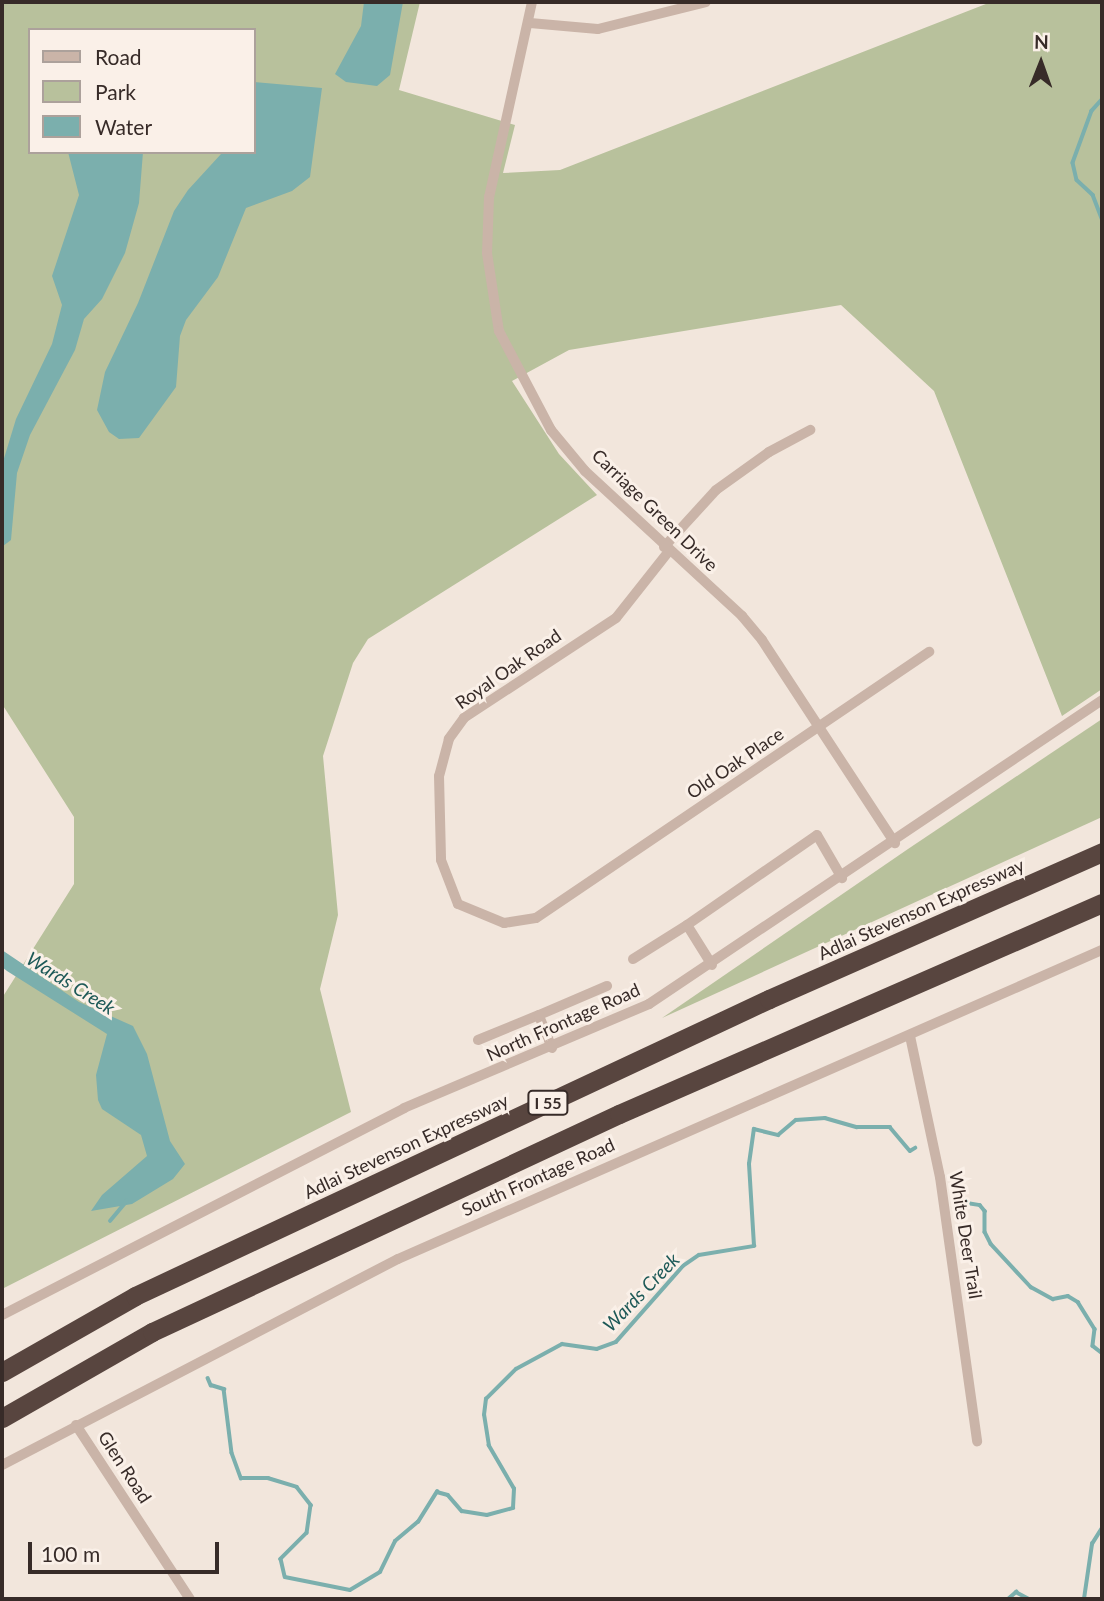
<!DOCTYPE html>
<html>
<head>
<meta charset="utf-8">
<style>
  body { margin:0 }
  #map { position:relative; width:1104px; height:1601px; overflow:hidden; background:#f2e6dc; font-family:Lato,sans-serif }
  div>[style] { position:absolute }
  .green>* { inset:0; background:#b8c19c }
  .water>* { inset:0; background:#7bafad }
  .stream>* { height:3.5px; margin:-1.75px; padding:0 1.75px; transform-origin:1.75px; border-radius:1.75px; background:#7bafad }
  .minor>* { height:10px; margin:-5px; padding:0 5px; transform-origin:5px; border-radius:5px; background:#cab4a8 }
  .motorway>* { height:19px; margin:-9.5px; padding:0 9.5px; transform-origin:9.5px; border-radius:9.5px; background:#58453f }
  span { translate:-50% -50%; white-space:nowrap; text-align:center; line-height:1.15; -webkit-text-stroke:6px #faf0e8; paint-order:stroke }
  .shield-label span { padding:2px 5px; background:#faf0e8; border:2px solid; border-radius:5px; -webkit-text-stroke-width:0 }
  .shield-label { font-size:16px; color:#372b28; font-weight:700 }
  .street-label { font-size:18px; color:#372b28 }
  .water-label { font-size:19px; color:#1d5957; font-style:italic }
  .frame { position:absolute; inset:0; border:4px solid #372b28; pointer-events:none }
  .legend { position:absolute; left:28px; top:28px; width:228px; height:126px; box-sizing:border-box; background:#faf0e8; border:2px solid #aca19b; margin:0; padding:9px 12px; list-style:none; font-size:21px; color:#372b28 }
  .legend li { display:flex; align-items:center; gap:14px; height:35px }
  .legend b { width:35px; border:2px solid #aca19b }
  .north { position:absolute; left:1006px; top:28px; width:70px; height:70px; -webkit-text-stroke:5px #faf0e8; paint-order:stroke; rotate:1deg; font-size:19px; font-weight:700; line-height:28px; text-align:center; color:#372b28 }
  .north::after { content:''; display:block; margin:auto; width:24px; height:32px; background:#372b28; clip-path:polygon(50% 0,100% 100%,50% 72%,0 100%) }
  .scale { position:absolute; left:28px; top:1542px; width:191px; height:32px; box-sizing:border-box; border:4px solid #372b28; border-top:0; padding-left:9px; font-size:21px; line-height:24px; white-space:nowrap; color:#372b28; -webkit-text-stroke:5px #faf0e8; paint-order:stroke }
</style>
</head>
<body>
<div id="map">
  <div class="green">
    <i style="clip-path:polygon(evenodd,2px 2px,420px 2px,399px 90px,515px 125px,503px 173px,560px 170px,991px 2px,1102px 2px,1102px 689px,1062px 716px,934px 391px,841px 305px,569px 350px,512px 381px,559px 454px,597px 495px,368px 639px,353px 663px,323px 756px,338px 915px,320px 989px,351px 1112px,2px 1289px,2px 998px,74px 884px,74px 817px,2px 704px,2px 2px,30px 30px,254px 30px,254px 152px,30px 152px,30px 30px)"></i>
    <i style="clip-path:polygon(1102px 719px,1102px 817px,662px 1018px,908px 849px)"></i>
  </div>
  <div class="water">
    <i style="clip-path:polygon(364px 2px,403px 2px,390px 75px,377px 86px,346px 82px,335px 74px,361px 26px)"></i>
    <i style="clip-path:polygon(254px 82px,322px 88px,310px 177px,292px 191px,246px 208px,218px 277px,186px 320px,180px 336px,176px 387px,139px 438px,119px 439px,109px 432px,97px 410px,105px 372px,138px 303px,174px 211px,188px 190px,221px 154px,254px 152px)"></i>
    <i style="clip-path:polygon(68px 152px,143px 152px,139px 203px,125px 253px,102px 299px,84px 319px,75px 350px,30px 435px,17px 473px,11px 540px,3px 546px,2px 465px,16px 419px,52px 344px,62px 305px,52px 276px,79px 195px)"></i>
    <i style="clip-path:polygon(2px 950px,79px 1002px,133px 1026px,147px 1054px,170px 1141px,185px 1164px,173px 1179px,132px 1204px,91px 1211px,102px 1195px,147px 1156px,141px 1135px,102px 1109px,98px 1100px,96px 1075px,107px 1034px,7px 971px,2px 967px)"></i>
  </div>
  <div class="stream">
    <i style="left:1102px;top:100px;width:15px;rotate:132deg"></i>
    <i style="left:1092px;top:111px;width:55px;rotate:110.1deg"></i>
    <i style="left:1073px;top:163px;width:17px;rotate:77deg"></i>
    <i style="left:1077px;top:180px;width:22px;rotate:43deg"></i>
    <i style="left:1093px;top:195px;width:26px;rotate:69deg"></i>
    <i style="left:958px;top:1189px;width:17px;rotate:57deg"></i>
    <i style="left:967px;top:1203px;width:13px;rotate:9deg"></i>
    <i style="left:980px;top:1205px;width:8px;rotate:50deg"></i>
    <i style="left:985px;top:1211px;width:21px;rotate:90deg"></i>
    <i style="left:985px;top:1232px;width:13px;rotate:63deg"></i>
    <i style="left:991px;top:1244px;width:59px;rotate:47.1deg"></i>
    <i style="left:1031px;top:1287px;width:25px;rotate:29deg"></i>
    <i style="left:1053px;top:1299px;width:15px;rotate:-11deg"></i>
    <i style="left:1068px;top:1296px;width:12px;rotate:31deg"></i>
    <i style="left:1078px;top:1302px;width:32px;rotate:58deg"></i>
    <i style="left:1095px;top:1329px;width:17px;rotate:97deg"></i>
    <i style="left:1093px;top:1346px;width:11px;rotate:38deg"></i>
    <i style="left:110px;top:1221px;width:26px;rotate:-50deg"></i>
    <i style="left:208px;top:1378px;width:8px;rotate:67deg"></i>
    <i style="left:211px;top:1385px;width:14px;rotate:17deg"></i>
    <i style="left:224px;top:1389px;width:64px;rotate:82.9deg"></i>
    <i style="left:232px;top:1453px;width:27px;rotate:70deg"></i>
    <i style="left:241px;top:1478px;width:27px"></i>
    <i style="left:268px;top:1478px;width:30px;rotate:17deg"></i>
    <i style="left:297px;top:1487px;width:23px;rotate:52deg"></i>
    <i style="left:311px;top:1505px;width:28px;rotate:98deg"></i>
    <i style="left:307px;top:1533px;width:37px;rotate:135deg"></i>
    <i style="left:281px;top:1559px;width:18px;rotate:77deg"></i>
    <i style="left:285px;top:1577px;width:66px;rotate:11.3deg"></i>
    <i style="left:350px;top:1590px;width:35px;rotate:-31deg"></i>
    <i style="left:380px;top:1572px;width:34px;rotate:-64deg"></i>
    <i style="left:395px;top:1541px;width:30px;rotate:-40deg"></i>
    <i style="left:418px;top:1522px;width:36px;rotate:-58deg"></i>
    <i style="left:437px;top:1492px;width:11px;rotate:15deg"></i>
    <i style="left:448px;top:1495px;width:21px;rotate:49deg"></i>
    <i style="left:462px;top:1511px;width:25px;rotate:9deg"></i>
    <i style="left:487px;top:1515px;width:27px;rotate:-15deg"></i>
    <i style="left:513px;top:1508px;width:19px;rotate:-87deg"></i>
    <i style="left:514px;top:1489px;width:50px;rotate:-120.2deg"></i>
    <i style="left:489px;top:1446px;width:31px;rotate:-99deg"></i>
    <i style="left:484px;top:1415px;width:16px;rotate:-83deg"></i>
    <i style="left:486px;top:1399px;width:42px;rotate:-45deg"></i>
    <i style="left:516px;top:1369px;width:52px;rotate:-28.5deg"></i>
    <i style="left:562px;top:1344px;width:35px;rotate:8deg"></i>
    <i style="left:597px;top:1349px;width:20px;rotate:-20deg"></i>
    <i style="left:616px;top:1342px;width:101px;rotate:-48.6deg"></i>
    <i style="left:683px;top:1266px;width:19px;rotate:-35deg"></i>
    <i style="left:699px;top:1255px;width:56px;rotate:-9.3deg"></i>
    <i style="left:754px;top:1246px;width:82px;rotate:-93.5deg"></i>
    <i style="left:749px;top:1164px;width:35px;rotate:-82deg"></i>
    <i style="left:754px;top:1129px;width:25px;rotate:14deg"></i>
    <i style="left:778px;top:1135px;width:23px;rotate:-40deg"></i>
    <i style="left:796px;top:1120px;width:29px;rotate:-4deg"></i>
    <i style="left:825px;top:1118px;width:33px;rotate:16deg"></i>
    <i style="left:857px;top:1127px;width:33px"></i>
    <i style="left:890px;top:1127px;width:31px;rotate:50deg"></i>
    <i style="left:910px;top:1151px;width:6px;rotate:-31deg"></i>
    <i style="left:1008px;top:1599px;width:11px;rotate:-41deg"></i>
    <i style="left:1016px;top:1592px;width:15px;rotate:28deg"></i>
    <i style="left:1084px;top:1599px;width:56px;rotate:-81.7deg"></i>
    <i style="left:1092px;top:1544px;width:19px;rotate:-58deg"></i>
  </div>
  <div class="minor">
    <i style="left:532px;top:2px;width:200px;rotate:102.4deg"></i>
    <i style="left:489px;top:197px;width:56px;rotate:92deg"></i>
    <i style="left:487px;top:253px;width:79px;rotate:81.3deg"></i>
    <i style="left:499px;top:331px;width:112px;rotate:62.3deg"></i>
    <i style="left:551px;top:430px;width:53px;rotate:50.3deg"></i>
    <i style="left:585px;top:471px;width:214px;rotate:42.7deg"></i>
    <i style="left:742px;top:616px;width:31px;rotate:50deg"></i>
    <i style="left:762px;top:640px;width:243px;rotate:56.8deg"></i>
    <i style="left:530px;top:23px;width:68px;rotate:5deg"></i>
    <i style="left:598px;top:29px;width:111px;rotate:-14deg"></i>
    <i style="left:664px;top:547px;width:77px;rotate:-47.6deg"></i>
    <i style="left:716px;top:490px;width:65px;rotate:-35.6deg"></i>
    <i style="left:769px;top:452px;width:47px;rotate:-28.2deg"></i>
    <i style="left:669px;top:551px;width:85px;rotate:128.3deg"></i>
    <i style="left:616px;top:618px;width:182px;rotate:146.7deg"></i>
    <i style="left:464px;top:718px;width:26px;rotate:126deg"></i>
    <i style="left:449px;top:739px;width:38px;rotate:105deg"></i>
    <i style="left:439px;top:776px;width:84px;rotate:88.6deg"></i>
    <i style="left:441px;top:860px;width:47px;rotate:68.9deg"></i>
    <i style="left:458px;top:904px;width:50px;rotate:22.4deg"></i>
    <i style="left:504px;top:923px;width:32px;rotate:-9deg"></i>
    <i style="left:536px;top:918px;width:475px;rotate:-34.1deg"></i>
    <i style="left:633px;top:959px;width:64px;rotate:-32.2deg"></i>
    <i style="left:712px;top:965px;width:47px;rotate:-122deg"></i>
    <i style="left:687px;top:925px;width:158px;rotate:-34.7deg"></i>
    <i style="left:817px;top:835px;width:50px;rotate:59.8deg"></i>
    <i style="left:910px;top:1036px;width:144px;rotate:78deg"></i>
    <i style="left:940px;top:1177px;width:267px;rotate:82deg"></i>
    <i style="left:478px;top:1040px;width:66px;rotate:-22.3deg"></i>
    <i style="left:552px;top:1048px;width:35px;rotate:-112deg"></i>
    <i style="left:539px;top:1015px;width:74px;rotate:-23.1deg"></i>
    <i style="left:2px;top:1315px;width:452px;rotate:-27.2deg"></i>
    <i style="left:404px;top:1108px;width:266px;rotate:-23deg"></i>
    <i style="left:649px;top:1004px;width:546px;rotate:-33.86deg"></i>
    <i style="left:76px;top:1425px;width:208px;rotate:56.8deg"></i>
    <i style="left:2px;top:1465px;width:446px;rotate:-27.5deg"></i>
    <i style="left:398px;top:1259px;width:769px;rotate:-23.7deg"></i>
  </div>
  <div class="motorway">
    <i style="left:2px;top:1372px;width:153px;rotate:-29.7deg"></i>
    <i style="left:135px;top:1296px;width:700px;rotate:-25.1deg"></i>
    <i style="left:769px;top:999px;width:364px;rotate:-23.8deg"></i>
    <i style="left:2px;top:1418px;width:173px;rotate:-29.8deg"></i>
    <i style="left:152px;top:1332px;width:515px;rotate:-25.02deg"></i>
    <i style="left:619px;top:1114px;width:527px;rotate:-23.6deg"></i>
  </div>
  <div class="shield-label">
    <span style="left:548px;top:1103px">I 55</span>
  </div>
  <div class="street-label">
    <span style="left:655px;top:510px;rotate:44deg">Carriage Green Drive</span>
    <span style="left:508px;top:669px;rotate:-35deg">Royal Oak Road</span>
    <span style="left:735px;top:763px;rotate:-34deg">Old Oak Place</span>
    <span style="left:921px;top:909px;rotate:-24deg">Adlai Stevenson Expressway</span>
    <span style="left:563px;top:1022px;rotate:-24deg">North Frontage Road</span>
    <span style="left:406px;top:1146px;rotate:-25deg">Adlai Stevenson Expressway</span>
    <span style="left:538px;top:1177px;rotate:-24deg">South Frontage Road</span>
    <span style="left:966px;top:1235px;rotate:81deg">White Deer Trail</span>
    <span style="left:125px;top:1467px;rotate:57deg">Glen Road</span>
  </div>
  <div class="water-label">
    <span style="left:71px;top:983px;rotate:32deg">Wards Creek</span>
    <span style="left:641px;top:1292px;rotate:-46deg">Wards Creek</span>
  </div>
  <div class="frame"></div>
  <ul class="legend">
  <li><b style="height:9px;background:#cab4a8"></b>Road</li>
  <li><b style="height:19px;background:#b8c19c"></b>Park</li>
  <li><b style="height:19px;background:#7bafad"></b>Water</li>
  </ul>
  <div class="north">N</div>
  <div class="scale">100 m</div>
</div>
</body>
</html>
